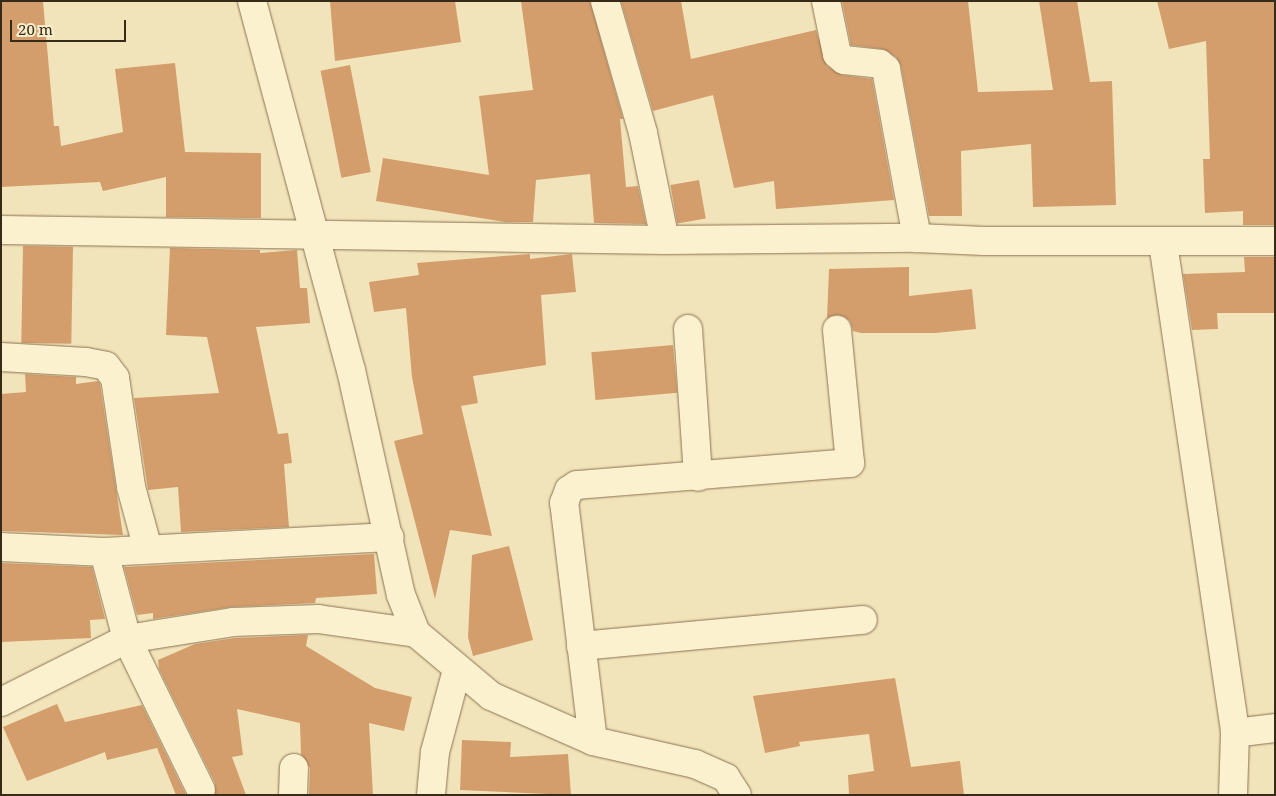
<!DOCTYPE html>
<html>
<head>
<meta charset="utf-8">
<style>
  body { margin:0 }
  #map { position:relative; width:1276px; height:796px; overflow:hidden; background:#f2e4ba; font-family:"Noto Serif",serif }
  div>[style] { position:absolute }
  .building>* { inset:0; background:#d49d6c; transform-origin:0 0 }
  .roads { filter:drop-shadow(0 0 1px #8a7353) drop-shadow(0 0 1px #8a7353) }
  .street>* { height:28px; margin:-14px; padding:0 14px; transform-origin:14px; border-radius:14px; background:#fcf1ce }
  span { translate:-50% -50%; white-space:nowrap; text-align:center; line-height:1.15; -webkit-text-stroke:4.5px #f9eeca; paint-order:stroke }
  .frame { position:absolute; inset:0; border:2px solid #372a19; pointer-events:none }
  .scale { position:absolute; left:10px; top:20px; width:116px; height:22px; box-sizing:border-box; border:2px solid #372a19; border-top:0; padding-left:6px; font-size:15px; line-height:18px; white-space:nowrap; color:#372a19; -webkit-text-stroke:4px #f9eeca; paint-order:stroke }
</style>
</head>
<body>
<div id="map">
  <div class="building">
    <i style="clip-path:polygon(1px 1px,43px 1px,54px 126px,59px 126px,61px 146px,123px 132px,115px 69px,175px 63px,185px 152px,261px 153px,261px 218px,166px 217px,166px 177px,103px 191px,100px 182px,1px 187px)"></i>
    <i style="clip-path:polygon(330px 1px,455px 1px,461px 42px,335px 61px)"></i>
    <i style="clip-path:polygon(521px 1px,590px 1px,623px 119px,620px 119px,626px 187px,638px 186px,646px 224px,594px 223px,590px 174px,536px 180px,533px 222px,505px 222px,376px 201px,383px 158px,489px 175px,479px 96px,533px 90px)"></i>
    <i style="clip-path:polygon(621px 1px,681px 1px,691px 59px,816px 30px,827px 66px,842px 75px,872px 79px,894px 200px,776px 209px,774px 181px,734px 188px,713px 95px,653px 111px)"></i>
    <i style="clip-path:polygon(842px 1px,968px 1px,978px 92px,1053px 90px,1039px 1px,1077px 1px,1090px 82px,1112px 81px,1116px 205px,1033px 207px,1031px 144px,961px 151px,962px 216px,929px 216px,901px 66px,896px 57px,882px 49px,851px 45px)"></i>
    <i style="clip-path:polygon(1157px 1px,1275px 1px,1275px 225px,1243px 225px,1243px 211px,1205px 213px,1203px 159px,1210px 159px,1206px 41px,1169px 49px)"></i>
    <i style="left:350px;top:65px;width:109px;height:30px;rotate:79deg"></i>
    <i style="left:699px;top:180px;width:39px;height:29px;rotate:80deg"></i>
    <i style="left:23px;top:246px;width:50px;height:97px;rotate:1deg"></i>
    <i style="clip-path:polygon(170px 248px,260px 250px,260px 253px,297px 250px,300px 288px,307px 288px,310px 323px,256px 327px,278px 434px,288px 433px,292px 463px,284px 464px,289px 527px,181px 532px,178px 487px,148px 490px,134px 398px,219px 393px,207px 337px,166px 335px)"></i>
    <i style="clip-path:polygon(530px 254px,530px 259px,572px 254px,576px 292px,541px 295px,546px 365px,473px 376px,478px 403px,461px 406px,492px 536px,450px 530px,435px 599px,394px 441px,423px 434px,412px 377px,406px 308px,374px 312px,369px 282px,419px 275px,417px 263px)"></i>
    <i style="clip-path:polygon(1244px 257px,1275px 257px,1275px 313px,1217px 313px,1218px 329px,1192px 330px,1183px 274px,1245px 272px)"></i>
    <i style="clip-path:polygon(909px 267px,909px 296px,972px 289px,976px 329px,935px 333px,861px 333px,853px 331px,850px 321px,843px 316px,827px 318px,829px 269px)"></i>
    <i style="left:673px;top:345px;width:48px;height:82px;rotate:85deg"></i>
    <i style="clip-path:polygon(25px 374px,76px 377px,76px 384px,98px 381px,100px 384px,123px 535px,1px 531px,1px 394px,26px 392px)"></i>
    <i style="clip-path:polygon(509px 546px,533px 640px,473px 656px,468px 637px,472px 555px)"></i>
    <i style="clip-path:polygon(374px 554px,377px 594px,316px 598px,315px 603px,231px 607px,153px 619px,153px 613px,137px 615px,124px 567px)"></i>
    <i style="clip-path:polygon(1px 563px,92px 567px,105px 619px,90px 620px,91px 638px,1px 642px)"></i>
    <i style="clip-path:polygon(308px 635px,306px 646px,375px 688px,412px 697px,404px 731px,369px 723px,373px 795px,309px 795px,310px 768px,301px 754px,300px 723px,237px 709px,243px 755px,232px 757px,246px 795px,215px 795px,215px 783px,159px 669px,158px 660px,195px 644px,235px 638px)"></i>
    <i style="clip-path:polygon(895px 678px,911px 767px,960px 761px,964px 795px,849px 795px,848px 775px,874px 771px,869px 734px,799px 742px,800px 746px,765px 753px,753px 696px)"></i>
    <i style="clip-path:polygon(57px 704px,65px 722px,142px 705px,186px 795px,176px 795px,157px 748px,107px 760px,105px 752px,27px 781px,3px 727px)"></i>
    <i style="clip-path:polygon(462px 740px,511px 742px,510px 757px,568px 754px,571px 795px,460px 790px)"></i>
  </div>
  <div class="roads">
    <div class="street">
      <i style="left:252px;top:1px;width:382px;rotate:75deg"></i>
      <i style="left:351px;top:370px;width:230px;rotate:77.5deg"></i>
      <i style="left:401px;top:595px;width:41px;rotate:68.5deg"></i>
      <i style="left:416px;top:633px;width:98px;rotate:40deg"></i>
      <i style="left:491px;top:696px;width:111px;rotate:23.8deg"></i>
      <i style="left:593px;top:741px;width:105px;rotate:12.7deg"></i>
      <i style="left:695px;top:764px;width:34px;rotate:24deg"></i>
      <i style="left:726px;top:778px;width:20px;rotate:57deg"></i>
      <i style="left:605px;top:1px;width:137px;rotate:73.9deg"></i>
      <i style="left:643px;top:133px;width:109px;rotate:78.4deg"></i>
      <i style="left:826px;top:1px;width:54px;rotate:78.3deg"></i>
      <i style="left:837px;top:54px;width:9px;rotate:41deg"></i>
      <i style="left:844px;top:60px;width:36px;rotate:6deg"></i>
      <i style="left:880px;top:64px;width:8px;rotate:40deg"></i>
      <i style="left:886px;top:69px;width:172px;rotate:79.6deg"></i>
      <i style="left:1px;top:230px;width:664px;rotate:0.86deg"></i>
      <i style="left:665px;top:240px;width:252px;rotate:-0.5deg"></i>
      <i style="left:917px;top:238px;width:67px;rotate:2.6deg"></i>
      <i style="left:984px;top:241px;width:291px"></i>
      <i style="left:1163px;top:243px;width:495px;rotate:81.6deg"></i>
      <i style="left:1235px;top:733px;width:62px;rotate:91.8deg"></i>
      <i style="left:688px;top:329px;width:148px;rotate:86.1deg"></i>
      <i style="left:1px;top:357px;width:85px;rotate:3.4deg"></i>
      <i style="left:86px;top:362px;width:20px;rotate:11deg"></i>
      <i style="left:106px;top:366px;width:15px;rotate:53deg"></i>
      <i style="left:115px;top:378px;width:110px;rotate:81.6deg"></i>
      <i style="left:131px;top:487px;width:64px;rotate:74.7deg"></i>
      <i style="left:1px;top:547px;width:103px;rotate:2.8deg"></i>
      <i style="left:104px;top:552px;width:286px;rotate:-3deg"></i>
      <i style="left:104px;top:552px;width:90px;rotate:75.2deg"></i>
      <i style="left:127px;top:639px;width:168px;rotate:63.9deg"></i>
      <i style="left:581px;top:646px;width:283px;rotate:-5.3deg"></i>
      <i style="left:1px;top:702px;width:141px;rotate:-26.6deg"></i>
      <i style="left:127px;top:639px;width:107px;rotate:-9.1deg"></i>
      <i style="left:233px;top:622px;width:85px;rotate:-2deg"></i>
      <i style="left:318px;top:619px;width:99px;rotate:8.1deg"></i>
      <i style="left:1235px;top:733px;width:40px;rotate:-7.1deg"></i>
      <i style="left:593px;top:741px;width:240px;rotate:-96.9deg"></i>
      <i style="left:564px;top:503px;width:14px;rotate:-69deg"></i>
      <i style="left:569px;top:490px;width:9px;rotate:-32deg"></i>
      <i style="left:577px;top:485px;width:274px;rotate:-4.6deg"></i>
      <i style="left:850px;top:463px;width:134px;rotate:-95.6deg"></i>
      <i style="left:293px;top:795px;width:27px;rotate:-88deg"></i>
      <i style="left:431px;top:795px;width:43px;rotate:-84.7deg"></i>
      <i style="left:435px;top:752px;width:85px;rotate:-75deg"></i>
    </div>
  </div>
  <div class="frame"></div>
  <div class="scale">20 m</div>
</div>
</body>
</html>
